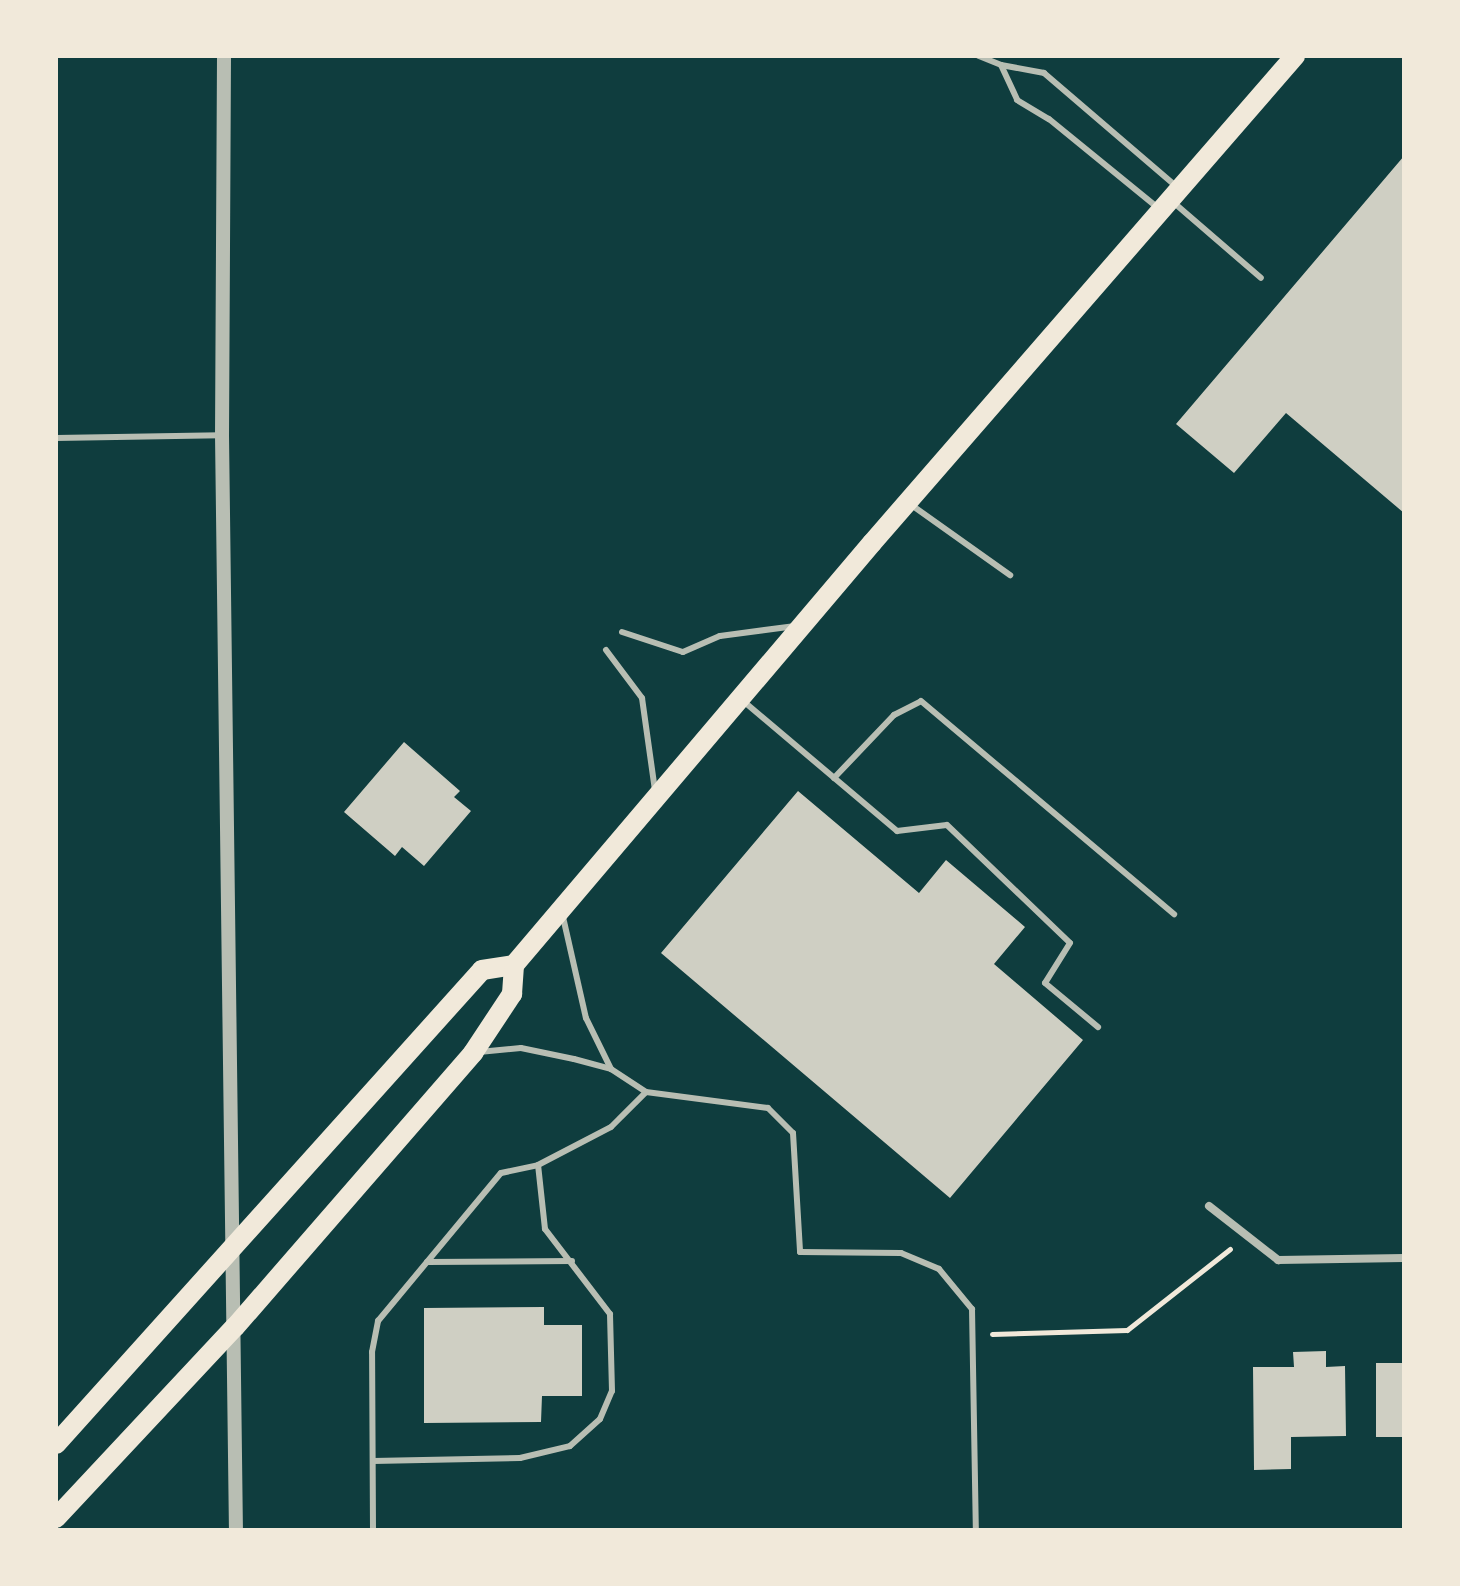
<!DOCTYPE html>
<html>
<head>
<meta charset="utf-8">
<style>
  body { margin:0 }
  #map { position:relative; width:1460px; height:1586px; overflow:hidden; background:#0f3d3e; font-family:"Space Grotesk",sans-serif }
  div>[style] { position:absolute }
  .building>* { inset:0; background:#cfcfc3; transform-origin:0 0 }
  .path>* { height:5px; margin:-2.5px; padding:0 2.5px; transform-origin:2.5px; border-radius:2.5px; background:#f1e9da }
  .service>* { height:6px; margin:-3px; padding:0 3px; transform-origin:3px; border-radius:3px; background:#b8beb3 }
  .minor>* { height:8px; margin:-4px; padding:0 4px; transform-origin:4px; border-radius:4px; background:#b8beb3 }
  .tertiary>* { height:14px; margin:-7px; padding:0 7px; transform-origin:7px; border-radius:7px; background:#b8beb3 }
  .primary>* { height:20px; margin:-10px; padding:0 10px; transform-origin:10px; border-radius:10px; background:#f1e9da }
  span { translate:-50% -50%; white-space:nowrap; text-align:center; line-height:1.15; -webkit-text-stroke:7px #f1e9da; paint-order:stroke }
  .frame { position:absolute; inset:0; border:58px solid #f1e9da; pointer-events:none }
</style>
</head>
<body>
<div id="map">
  <div class="building">
    <i style="clip-path:polygon(1404px 156px,1404px 513px,1286px 413px,1234px 473px,1176px 424px)"></i>
    <i style="clip-path:polygon(404px 742px,460px 791px,454px 797px,471px 811px,424px 866px,402px 847px,395px 856px,344px 812px)"></i>
    <i style="clip-path:polygon(798px 791px,919px 893px,946px 860px,1025px 927px,994px 964px,1083px 1040px,950px 1198px,661px 953px)"></i>
    <i style="clip-path:polygon(544px 1307px,544px 1325px,582px 1325px,582px 1396px,542px 1396px,541px 1422px,424px 1423px,424px 1308px)"></i>
    <i style="clip-path:polygon(1326px 1351px,1326px 1367px,1345px 1366px,1346px 1436px,1291px 1437px,1291px 1469px,1254px 1470px,1253px 1367px,1294px 1367px,1293px 1352px)"></i>
    <i style="left:1404px;top:1363px;width:74px;height:28px;rotate:90deg"></i>
  </div>
  <div class="path">
    <i style="left:992px;top:1334px;width:135px;rotate:-1.7deg"></i>
    <i style="left:1127px;top:1330px;width:131px;rotate:-38.2deg"></i>
  </div>
  <div class="service">
    <i style="left:979px;top:56px;width:24px;rotate:22deg"></i>
    <i style="left:1001px;top:65px;width:44px;rotate:10.5deg"></i>
    <i style="left:1044px;top:73px;width:174px;rotate:40.6deg"></i>
    <i style="left:1001px;top:65px;width:38px;rotate:65deg"></i>
    <i style="left:1017px;top:100px;width:37px;rotate:31deg"></i>
    <i style="left:1049px;top:119px;width:141px;rotate:39.2deg"></i>
    <i style="left:1173px;top:202px;width:116px;rotate:40.8deg"></i>
    <i style="left:56px;top:438px;width:164px;rotate:-1deg"></i>
    <i style="left:910px;top:504px;width:123px;rotate:35.4deg"></i>
    <i style="left:622px;top:632px;width:64px;rotate:18.2deg"></i>
    <i style="left:683px;top:652px;width:40px;rotate:-23.4deg"></i>
    <i style="left:720px;top:636px;width:76px;rotate:-7.6deg"></i>
    <i style="left:606px;top:650px;width:60px;rotate:53.1deg"></i>
    <i style="left:642px;top:698px;width:93px;rotate:82deg"></i>
    <i style="left:742px;top:700px;width:203px;rotate:40.2deg"></i>
    <i style="left:897px;top:831px;width:50px;rotate:-6.8deg"></i>
    <i style="left:947px;top:825px;width:170px;rotate:43.8deg"></i>
    <i style="left:1070px;top:943px;width:47px;rotate:122deg"></i>
    <i style="left:1045px;top:983px;width:69px;rotate:39.7deg"></i>
    <i style="left:834px;top:778px;width:87px;rotate:-46.4deg"></i>
    <i style="left:894px;top:715px;width:30px;rotate:-27deg"></i>
    <i style="left:921px;top:701px;width:331px;rotate:40.1deg"></i>
    <i style="left:563px;top:917px;width:104px;rotate:77.2deg"></i>
    <i style="left:586px;top:1018px;width:57px;rotate:63.9deg"></i>
    <i style="left:479px;top:1052px;width:42px;rotate:-5.4deg"></i>
    <i style="left:521px;top:1048px;width:54px;rotate:11.7deg"></i>
    <i style="left:574px;top:1059px;width:38px;rotate:15deg"></i>
    <i style="left:611px;top:1069px;width:42px;rotate:33.3deg"></i>
    <i style="left:427px;top:1262px;width:145px;rotate:-0.4deg"></i>
    <i style="left:373px;top:1461px;width:147px;rotate:-1.2deg"></i>
    <i style="left:520px;top:1458px;width:51px;rotate:-13.5deg"></i>
    <i style="left:570px;top:1446px;width:40px;rotate:-42deg"></i>
    <i style="left:600px;top:1419px;width:30px;rotate:-67deg"></i>
    <i style="left:612px;top:1391px;width:77px;rotate:-91.5deg"></i>
    <i style="left:610px;top:1314px;width:107px;rotate:-127.4deg"></i>
    <i style="left:545px;top:1229px;width:64px;rotate:-96.2deg"></i>
    <i style="left:373px;top:1530px;width:178px;rotate:-90.3deg"></i>
    <i style="left:372px;top:1352px;width:32px;rotate:-79deg"></i>
    <i style="left:378px;top:1321px;width:192px;rotate:-50.3deg"></i>
    <i style="left:501px;top:1173px;width:38px;rotate:-12deg"></i>
    <i style="left:538px;top:1165px;width:82px;rotate:-27.5deg"></i>
    <i style="left:611px;top:1127px;width:49px;rotate:-45deg"></i>
    <i style="left:646px;top:1092px;width:123px;rotate:7.5deg"></i>
    <i style="left:768px;top:1108px;width:35px;rotate:45deg"></i>
    <i style="left:793px;top:1133px;width:119px;rotate:86.6deg"></i>
    <i style="left:800px;top:1252px;width:101px;rotate:0.6deg"></i>
    <i style="left:901px;top:1253px;width:41px;rotate:22.8deg"></i>
    <i style="left:939px;top:1269px;width:52px;rotate:50.5deg"></i>
    <i style="left:972px;top:1309px;width:221px;rotate:89deg"></i>
  </div>
  <div class="minor">
    <i style="left:1209px;top:1206px;width:88px;rotate:38deg"></i>
    <i style="left:1278px;top:1260px;width:126px;rotate:-0.9deg"></i>
  </div>
  <div class="tertiary">
    <i style="left:224px;top:56px;width:379px;rotate:90.3deg"></i>
    <i style="left:222px;top:435px;width:1095px;rotate:89.27deg"></i>
  </div>
  <div class="primary">
    <i style="left:56px;top:1444px;width:637px;rotate:-48.05deg"></i>
    <i style="left:482px;top:970px;width:32px;rotate:-9deg"></i>
    <i style="left:56px;top:1518px;width:262px;rotate:-46.9deg"></i>
    <i style="left:235px;top:1327px;width:363px;rotate:-49deg"></i>
    <i style="left:473px;top:1053px;width:71px;rotate:-56.5deg"></i>
    <i style="left:512px;top:994px;width:29px;rotate:-86deg"></i>
    <i style="left:514px;top:965px;width:553px;rotate:-49.69deg"></i>
    <i style="left:872px;top:543px;width:645px;rotate:-49.02deg"></i>
  </div>
  <div class="frame"></div>
</div>
</body>
</html>
